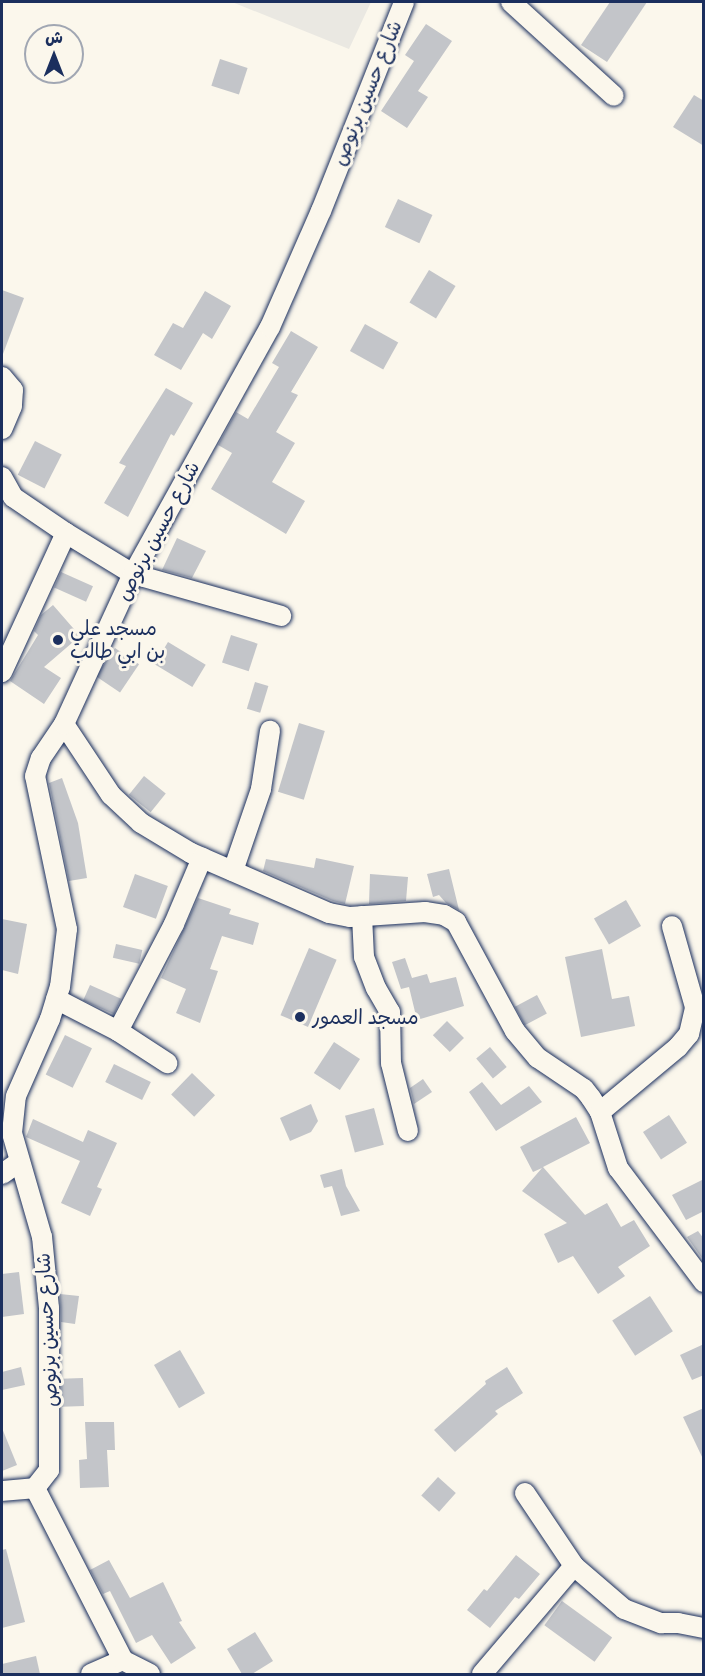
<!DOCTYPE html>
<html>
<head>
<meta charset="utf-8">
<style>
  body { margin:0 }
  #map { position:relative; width:705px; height:1676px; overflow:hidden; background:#fbf7ec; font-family:Itim,"Playpen Sans Arabic",sans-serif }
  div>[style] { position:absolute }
  .built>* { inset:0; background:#eae8e2 }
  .building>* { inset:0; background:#c3c5c9; transform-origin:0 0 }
  .roads { filter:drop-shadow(0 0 2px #1b2f5e) drop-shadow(0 0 2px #1b2f5e) }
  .street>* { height:20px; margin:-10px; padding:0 10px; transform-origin:10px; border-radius:10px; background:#fbf7ec }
  .dots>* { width:16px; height:16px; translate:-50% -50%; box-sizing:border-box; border:3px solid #fbf7ec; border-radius:50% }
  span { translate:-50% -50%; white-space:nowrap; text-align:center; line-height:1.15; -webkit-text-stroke:6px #fbf7ec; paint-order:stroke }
  .street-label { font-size:20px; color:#1b2f5e }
  .poi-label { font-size:20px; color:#1b2f5e }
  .left { translate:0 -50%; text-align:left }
  .frame { position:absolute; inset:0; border:3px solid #1b2f5e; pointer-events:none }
  .north { position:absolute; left:24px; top:24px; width:60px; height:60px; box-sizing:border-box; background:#fbf7ec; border:2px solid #a1a7b3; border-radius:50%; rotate:0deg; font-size:16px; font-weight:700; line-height:24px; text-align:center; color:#1b2f5e }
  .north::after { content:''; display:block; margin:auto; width:21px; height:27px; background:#1b2f5e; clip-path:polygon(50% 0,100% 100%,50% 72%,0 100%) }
</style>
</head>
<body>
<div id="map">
  <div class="built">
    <i style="clip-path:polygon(232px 2px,371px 2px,349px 49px)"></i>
  </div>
  <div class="building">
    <i style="clip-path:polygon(610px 2px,647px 2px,607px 62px,581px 45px)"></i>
    <i style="clip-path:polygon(426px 24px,452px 41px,418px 91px,428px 97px,407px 128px,381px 111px,414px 61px,405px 55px)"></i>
    <i style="left:220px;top:59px;width:29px;height:28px;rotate:18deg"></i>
    <i style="clip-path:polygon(694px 95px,704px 101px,704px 146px,673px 127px)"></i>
    <i style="left:398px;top:199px;width:38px;height:31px;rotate:25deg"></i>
    <i style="left:429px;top:270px;width:31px;height:38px;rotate:31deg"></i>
    <i style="clip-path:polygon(2px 290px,24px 298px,3px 354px,2px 354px)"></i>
    <i style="clip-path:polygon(205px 291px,231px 306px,212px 339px,203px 333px,181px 370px,154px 355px,173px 323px,183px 328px)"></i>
    <i style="left:365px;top:324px;width:38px;height:31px;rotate:29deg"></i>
    <i style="clip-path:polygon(291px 331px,318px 347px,291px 392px,298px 395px,276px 432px,295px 443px,272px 482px,305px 501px,286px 534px,211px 489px,232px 453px,218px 445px,236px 412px,248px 419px,279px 367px,272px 363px)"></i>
    <i style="clip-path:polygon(166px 388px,193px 403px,174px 436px,171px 434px,128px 517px,104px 503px,126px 466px,119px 463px)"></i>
    <i style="left:35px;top:441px;width:30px;height:38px;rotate:27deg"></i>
    <i style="clip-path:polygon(177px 538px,206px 551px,192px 578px,162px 570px)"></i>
    <i style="left:61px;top:572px;width:35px;height:17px;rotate:24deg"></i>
    <i style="clip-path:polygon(53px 605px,80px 636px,44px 667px,61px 678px,44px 704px,10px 681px,38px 635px,34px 631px,41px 615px)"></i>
    <i style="left:231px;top:635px;width:28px;height:29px;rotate:18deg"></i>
    <i style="left:168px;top:642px;width:44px;height:26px;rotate:31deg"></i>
    <i style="left:115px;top:648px;width:29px;height:34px;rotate:34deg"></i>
    <i style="left:255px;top:682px;width:14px;height:28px;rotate:17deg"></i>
    <i style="left:299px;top:723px;width:27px;height:72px;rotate:17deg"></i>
    <i style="left:144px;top:776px;width:28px;height:24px;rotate:39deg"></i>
    <i style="clip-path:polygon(62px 778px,78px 823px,87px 878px,69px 881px,49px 783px)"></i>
    <i style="clip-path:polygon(316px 858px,354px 866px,345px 904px,333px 901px,263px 871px,266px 859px,314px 868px)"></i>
    <i style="clip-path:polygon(449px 869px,459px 910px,446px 903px,439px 895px,433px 897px,427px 874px)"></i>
    <i style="left:135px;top:874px;width:35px;height:35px;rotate:20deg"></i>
    <i style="clip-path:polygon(370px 874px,408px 877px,406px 901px,369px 904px)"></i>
    <i style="clip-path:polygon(198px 898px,231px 909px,229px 914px,259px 923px,253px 945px,222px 936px,210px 969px,218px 971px,200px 1023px,176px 1013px,186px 989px,161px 978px)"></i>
    <i style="left:626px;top:900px;width:30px;height:37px;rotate:60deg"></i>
    <i style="clip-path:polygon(2px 919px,27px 924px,18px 974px,2px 970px)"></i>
    <i style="left:116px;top:944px;width:27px;height:14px;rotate:13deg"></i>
    <i style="left:309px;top:948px;width:30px;height:73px;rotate:23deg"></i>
    <i style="clip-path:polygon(602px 949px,612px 999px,629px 996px,635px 1026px,581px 1037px,565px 957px)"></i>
    <i style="clip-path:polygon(405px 958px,412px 978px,427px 974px,430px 983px,456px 977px,464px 1006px,417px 1020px,409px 987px,401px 989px,392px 962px)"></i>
    <i style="left:90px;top:985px;width:34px;height:17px;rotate:24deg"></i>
    <i style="left:537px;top:995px;width:21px;height:25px;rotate:62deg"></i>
    <i style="left:447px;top:1021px;width:24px;height:20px;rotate:45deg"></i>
    <i style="left:65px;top:1035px;width:30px;height:44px;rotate:26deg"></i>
    <i style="left:334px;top:1042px;width:31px;height:37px;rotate:33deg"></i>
    <i style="left:490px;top:1047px;width:26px;height:18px;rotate:50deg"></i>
    <i style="left:114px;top:1064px;width:41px;height:20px;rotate:26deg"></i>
    <i style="left:192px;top:1073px;width:32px;height:30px;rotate:44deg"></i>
    <i style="clip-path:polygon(423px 1079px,432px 1092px,414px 1104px,410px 1088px)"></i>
    <i style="clip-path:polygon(482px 1082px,501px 1105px,529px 1086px,542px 1102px,496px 1131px,469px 1092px)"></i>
    <i style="clip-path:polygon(311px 1104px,318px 1121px,311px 1132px,290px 1141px,280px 1118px)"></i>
    <i style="left:374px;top:1108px;width:38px;height:30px;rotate:75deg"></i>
    <i style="left:669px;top:1115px;width:33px;height:31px;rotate:57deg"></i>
    <i style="clip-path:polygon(576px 1117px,590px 1143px,543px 1167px,585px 1215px,607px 1203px,621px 1227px,634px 1220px,650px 1246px,618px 1267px,625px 1276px,598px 1294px,573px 1256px,558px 1263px,544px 1234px,567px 1223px,522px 1191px,542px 1168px,533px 1172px,520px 1147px)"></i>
    <i style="clip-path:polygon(33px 1119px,83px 1142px,88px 1130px,117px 1143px,97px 1187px,102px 1189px,90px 1216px,61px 1203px,80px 1161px,26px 1137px)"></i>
    <i style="clip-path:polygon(342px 1169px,346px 1186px,360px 1211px,341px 1216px,332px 1186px,324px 1188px,320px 1175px)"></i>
    <i style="clip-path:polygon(704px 1179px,704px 1211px,686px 1220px,672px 1195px)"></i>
    <i style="clip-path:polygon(698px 1231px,704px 1239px,704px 1261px,687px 1237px)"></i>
    <i style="clip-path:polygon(19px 1272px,24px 1314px,2px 1317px,2px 1274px)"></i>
    <i style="clip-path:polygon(60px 1294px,79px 1296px,75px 1324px,61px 1322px)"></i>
    <i style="left:650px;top:1296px;width:42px;height:45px;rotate:57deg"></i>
    <i style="clip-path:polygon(704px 1344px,704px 1375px,692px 1380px,680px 1355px)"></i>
    <i style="left:180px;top:1350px;width:50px;height:30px;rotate:60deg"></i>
    <i style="clip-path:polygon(21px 1367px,25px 1385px,2px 1390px,2px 1372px)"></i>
    <i style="clip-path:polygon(507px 1367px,523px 1393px,495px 1411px,498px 1414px,455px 1452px,434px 1430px,486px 1384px,485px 1381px)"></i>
    <i style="left:83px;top:1378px;width:28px;height:22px;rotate:88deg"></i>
    <i style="clip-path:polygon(704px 1408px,704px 1461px,683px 1417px)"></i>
    <i style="clip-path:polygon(85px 1422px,114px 1422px,115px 1450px,107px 1450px,109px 1487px,80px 1488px,79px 1460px,87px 1459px)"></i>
    <i style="clip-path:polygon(2px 1428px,17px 1465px,2px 1471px)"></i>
    <i style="left:438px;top:1477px;width:24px;height:25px;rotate:42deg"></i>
    <i style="clip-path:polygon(6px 1549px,25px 1622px,2px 1628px,2px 1550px)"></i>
    <i style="clip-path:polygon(516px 1555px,540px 1574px,519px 1599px,515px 1597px,490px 1628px,467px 1610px,484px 1589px,487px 1591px)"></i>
    <i style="clip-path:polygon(109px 1560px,130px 1598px,163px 1582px,182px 1621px,179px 1622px,196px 1648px,171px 1664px,152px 1635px,136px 1643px,110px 1591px,103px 1594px,90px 1570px)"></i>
    <i style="left:562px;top:1601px;width:62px;height:30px;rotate:36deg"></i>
    <i style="clip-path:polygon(255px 1632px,273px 1661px,252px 1674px,242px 1674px,227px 1649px)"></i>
    <i style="clip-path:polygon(36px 1656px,40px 1674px,2px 1674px,2px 1664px)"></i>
  </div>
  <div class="roads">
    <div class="street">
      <i style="left:511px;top:2px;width:139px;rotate:42.4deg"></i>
      <i style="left:2px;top:377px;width:17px;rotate:50deg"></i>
      <i style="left:13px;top:390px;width:16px;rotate:94deg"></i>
      <i style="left:12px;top:406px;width:25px;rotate:113deg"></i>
      <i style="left:2px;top:477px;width:23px;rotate:61deg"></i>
      <i style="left:13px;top:497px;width:64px;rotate:34.2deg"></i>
      <i style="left:2px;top:672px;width:153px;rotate:-65.3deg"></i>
      <i style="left:66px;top:533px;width:79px;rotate:31.5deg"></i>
      <i style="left:133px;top:574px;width:154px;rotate:15.8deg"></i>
      <i style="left:64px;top:724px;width:85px;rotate:56.5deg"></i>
      <i style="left:111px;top:795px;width:41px;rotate:43deg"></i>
      <i style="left:141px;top:823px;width:58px;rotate:31deg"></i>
      <i style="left:191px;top:853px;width:150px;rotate:23.5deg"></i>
      <i style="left:329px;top:913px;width:21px;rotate:11deg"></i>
      <i style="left:350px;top:917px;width:75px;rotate:-3.8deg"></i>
      <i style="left:425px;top:912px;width:19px;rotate:9deg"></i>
      <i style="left:444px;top:915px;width:14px;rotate:30deg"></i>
      <i style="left:456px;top:922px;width:124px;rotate:61.6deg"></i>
      <i style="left:515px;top:1031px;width:35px;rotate:50deg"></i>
      <i style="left:538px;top:1058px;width:55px;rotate:34deg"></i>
      <i style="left:584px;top:1089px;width:11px;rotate:52deg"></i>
      <i style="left:591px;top:1098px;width:17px;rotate:57deg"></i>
      <i style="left:600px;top:1112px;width:59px;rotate:72.2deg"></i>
      <i style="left:618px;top:1168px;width:143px;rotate:53deg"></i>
      <i style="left:233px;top:871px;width:87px;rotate:-71.1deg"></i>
      <i style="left:261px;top:789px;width:59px;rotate:-81.2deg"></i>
      <i style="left:362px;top:916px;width:41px;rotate:87.2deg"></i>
      <i style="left:364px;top:957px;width:33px;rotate:69deg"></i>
      <i style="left:376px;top:988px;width:28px;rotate:60deg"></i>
      <i style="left:390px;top:1012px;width:51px;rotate:88.9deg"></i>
      <i style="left:391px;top:1063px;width:70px;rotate:76deg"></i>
      <i style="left:56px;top:999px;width:70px;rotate:27.3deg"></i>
      <i style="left:118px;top:1031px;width:59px;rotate:33.1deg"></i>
      <i style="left:118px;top:1031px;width:121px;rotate:-62.4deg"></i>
      <i style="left:174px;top:924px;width:72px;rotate:-67deg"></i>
      <i style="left:600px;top:1112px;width:102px;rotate:-39.8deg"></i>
      <i style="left:678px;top:1047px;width:17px;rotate:-50deg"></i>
      <i style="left:689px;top:1034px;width:28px;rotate:-77deg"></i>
      <i style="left:695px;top:1007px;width:84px;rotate:-105.9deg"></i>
      <i style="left:2px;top:1174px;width:21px;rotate:-35deg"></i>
      <i style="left:2px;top:1491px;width:33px;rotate:-5deg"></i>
      <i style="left:525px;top:1493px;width:88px;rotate:56.1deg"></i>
      <i style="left:574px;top:1566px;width:66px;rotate:40.7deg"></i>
      <i style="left:624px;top:1609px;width:40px;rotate:21deg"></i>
      <i style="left:661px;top:1623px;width:17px"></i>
      <i style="left:678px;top:1623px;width:26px;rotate:11deg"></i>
      <i style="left:91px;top:1674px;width:35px;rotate:-24deg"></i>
      <i style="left:150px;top:1674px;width:30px;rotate:-153deg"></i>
      <i style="left:123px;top:1660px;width:193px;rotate:-117.1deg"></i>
      <i style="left:35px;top:1488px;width:23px;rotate:-52deg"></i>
      <i style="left:49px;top:1470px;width:162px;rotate:-90deg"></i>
      <i style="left:49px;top:1308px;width:71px;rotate:-95.6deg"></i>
      <i style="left:42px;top:1237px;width:108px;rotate:-106.1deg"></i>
      <i style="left:12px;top:1133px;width:37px;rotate:-84deg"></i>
      <i style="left:16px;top:1096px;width:84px;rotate:-66.2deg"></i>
      <i style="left:50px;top:1019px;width:34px;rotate:-73deg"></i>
      <i style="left:60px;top:987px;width:58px;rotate:-83.1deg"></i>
      <i style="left:67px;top:929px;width:156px;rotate:-101.8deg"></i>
      <i style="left:35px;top:776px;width:19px;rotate:-72deg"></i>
      <i style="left:41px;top:758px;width:41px;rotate:-55.9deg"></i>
      <i style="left:64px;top:724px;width:165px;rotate:-65.3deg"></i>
      <i style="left:133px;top:574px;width:282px;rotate:-61deg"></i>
      <i style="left:270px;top:327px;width:127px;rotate:-66.3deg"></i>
      <i style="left:321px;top:211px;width:225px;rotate:-68.3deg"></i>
      <i style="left:482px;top:1674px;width:142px;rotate:-49.6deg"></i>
    </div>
  </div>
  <div class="dots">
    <i style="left:58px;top:640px;background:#1b2f5e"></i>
    <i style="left:300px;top:1017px;background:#1b2f5e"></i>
  </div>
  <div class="street-label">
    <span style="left:367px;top:93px;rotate:-68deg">شارع حسين برنوص</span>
    <span style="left:158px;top:531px;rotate:-62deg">شارع حسين برنوص</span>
    <span style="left:47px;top:1330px;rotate:-93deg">شارع حسين برنوص</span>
  </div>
  <div class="poi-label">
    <span class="left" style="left:70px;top:640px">مسجد علي<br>بن ابي طالب</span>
    <span class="left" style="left:312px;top:1017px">مسجد العمور</span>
  </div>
  <div class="frame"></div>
  <div class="north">ش</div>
</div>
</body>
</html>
